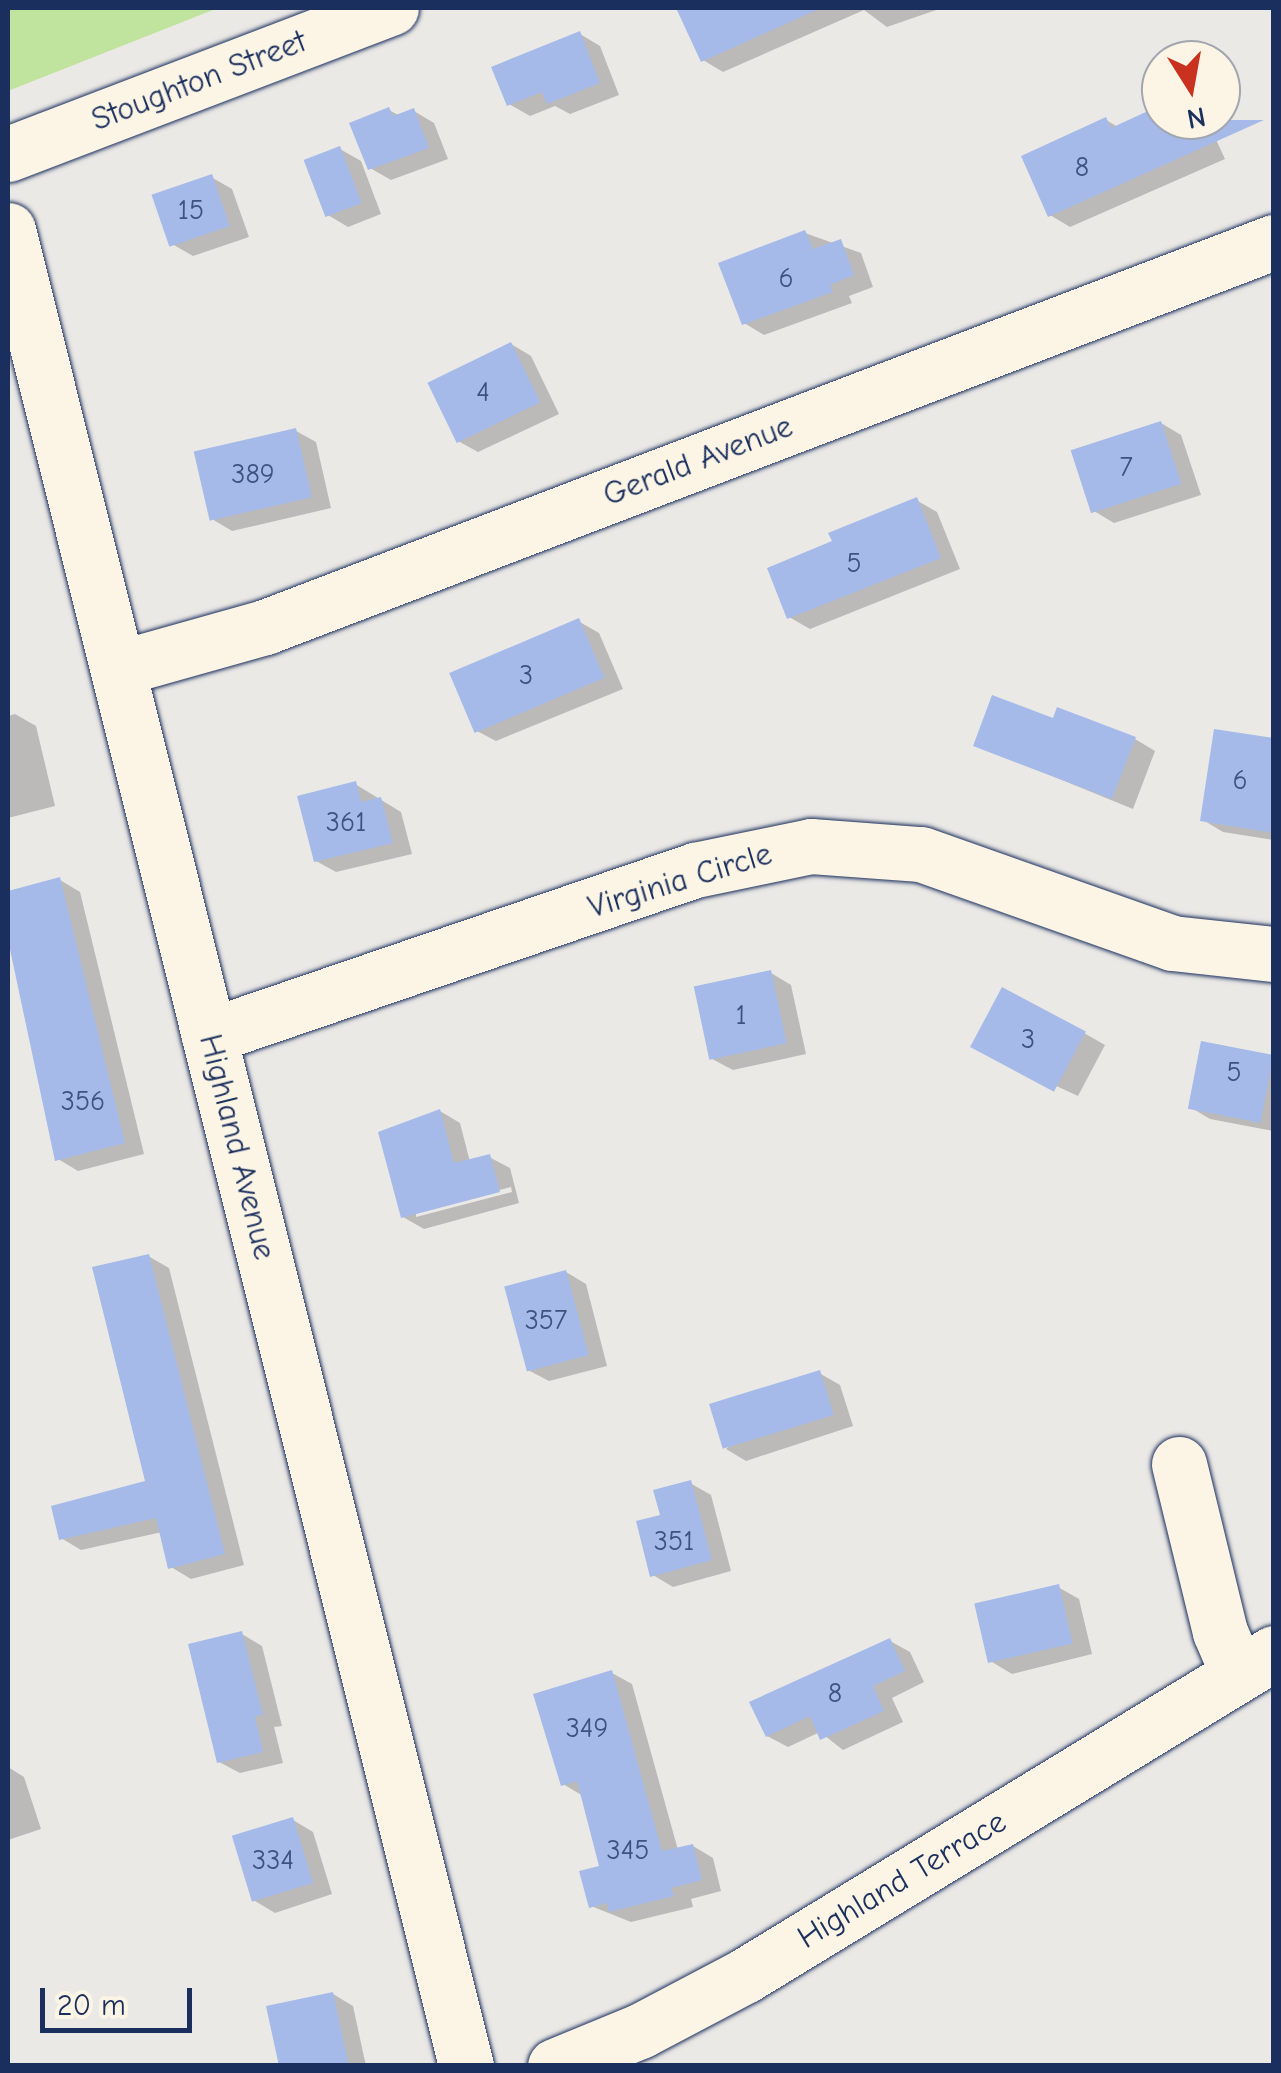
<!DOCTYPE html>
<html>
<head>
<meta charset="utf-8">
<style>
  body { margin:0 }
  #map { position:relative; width:1281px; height:2073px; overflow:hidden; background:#ebe9e6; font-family:"Comic Neue",sans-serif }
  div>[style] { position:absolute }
  .green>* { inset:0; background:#c0e49e }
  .shadow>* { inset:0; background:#0003 }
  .building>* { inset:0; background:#a5bae8; transform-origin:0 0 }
  .roads { filter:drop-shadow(0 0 2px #1b2f5e) drop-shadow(0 0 2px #1b2f5e) }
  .minor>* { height:55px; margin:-27.5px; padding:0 27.5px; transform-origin:27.5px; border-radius:27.5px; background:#fcf5e5 }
  .tertiary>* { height:55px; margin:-27.5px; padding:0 27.5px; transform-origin:27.5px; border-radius:27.5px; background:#fcf5e5 }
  span { translate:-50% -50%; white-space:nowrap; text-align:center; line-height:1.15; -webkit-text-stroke:9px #fcf5e5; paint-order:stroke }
  .number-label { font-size:28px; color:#3e5280 }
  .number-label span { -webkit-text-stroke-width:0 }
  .street-label { font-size:32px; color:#1b2f5e }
  .frame { position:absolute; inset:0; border:10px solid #1b2f5e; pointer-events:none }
  .north { position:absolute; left:1141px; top:40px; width:100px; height:100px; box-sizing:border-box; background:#fcf5e5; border:2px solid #a2a6af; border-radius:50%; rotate:169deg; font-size:28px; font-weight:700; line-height:40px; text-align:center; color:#1b2f5e }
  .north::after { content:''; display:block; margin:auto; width:35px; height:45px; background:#c8321e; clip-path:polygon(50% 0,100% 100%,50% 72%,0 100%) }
  .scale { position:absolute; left:40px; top:1988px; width:152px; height:45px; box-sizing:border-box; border:5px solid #1b2f5e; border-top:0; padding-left:12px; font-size:30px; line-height:35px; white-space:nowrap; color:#1b2f5e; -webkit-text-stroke:8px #fcf5e5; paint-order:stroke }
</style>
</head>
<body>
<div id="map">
  <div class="green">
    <i style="clip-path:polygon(8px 8px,218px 8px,8px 91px)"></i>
  </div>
  <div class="shadow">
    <i style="clip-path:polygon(679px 8px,942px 8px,887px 27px,864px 10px,723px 72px,703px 60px)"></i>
    <i style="clip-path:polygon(580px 34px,600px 46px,619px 95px,570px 114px,555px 106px,530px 116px,509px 104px)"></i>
    <i style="clip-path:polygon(1161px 107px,1161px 120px,1207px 120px,1225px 159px,1070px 227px,1050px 215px,1106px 120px,1118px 127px)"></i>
    <i style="clip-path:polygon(389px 110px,400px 116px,414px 111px,434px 123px,448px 159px,391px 180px,370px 168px)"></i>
    <i style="clip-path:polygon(340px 149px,361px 161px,381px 214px,348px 227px,328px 215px)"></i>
    <i style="clip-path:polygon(211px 177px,232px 189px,249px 237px,193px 256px,172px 244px)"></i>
    <i style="clip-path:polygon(805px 233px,861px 253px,873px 287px,849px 296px,852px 303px,764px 335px,744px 323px)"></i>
    <i style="clip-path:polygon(511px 344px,531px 356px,559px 414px,478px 452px,458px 441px)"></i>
    <i style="clip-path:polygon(1161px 423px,1181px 435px,1201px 495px,1114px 523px,1094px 511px)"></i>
    <i style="clip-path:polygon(296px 431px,316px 442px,331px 508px,232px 531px,212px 519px)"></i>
    <i style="clip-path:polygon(916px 500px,937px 512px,960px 569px,810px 629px,789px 617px)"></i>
    <i style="clip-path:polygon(578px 621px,599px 633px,623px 689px,496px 741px,475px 730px)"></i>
    <i style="clip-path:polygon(15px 714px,36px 726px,55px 806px,8px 818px,8px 716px)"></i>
    <i style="clip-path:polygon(1054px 722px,1135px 739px,1155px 751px,1133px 809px,976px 745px)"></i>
    <i style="clip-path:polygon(1274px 741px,1274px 840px,1223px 832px,1203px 820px)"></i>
    <i style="clip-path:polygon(355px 784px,401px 812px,412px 854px,336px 872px,316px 861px)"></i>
    <i style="clip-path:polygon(60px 880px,80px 892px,144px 1154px,78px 1171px,58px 1159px,8px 935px,8px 893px)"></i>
    <i style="clip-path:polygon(771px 973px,791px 985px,806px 1054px,733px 1070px,712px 1059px)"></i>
    <i style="clip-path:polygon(1084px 1033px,1105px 1045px,1078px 1096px,994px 1057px)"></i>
    <i style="clip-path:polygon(1274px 1058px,1274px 1131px,1210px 1119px,1190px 1107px)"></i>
    <i style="clip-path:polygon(evenodd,440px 1111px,460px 1123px,470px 1162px,489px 1157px,510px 1168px,519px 1203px,424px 1229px,403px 1217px,440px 1111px,511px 1187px,512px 1192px,416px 1217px,416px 1212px,511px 1187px)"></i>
    <i style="clip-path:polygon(148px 1256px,169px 1268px,244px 1565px,191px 1579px,171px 1567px,162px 1532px,81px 1550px,61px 1538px,148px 1483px)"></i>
    <i style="clip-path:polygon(566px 1272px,586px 1284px,607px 1366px,549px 1381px,528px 1370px)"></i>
    <i style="clip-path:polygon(819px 1373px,840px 1385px,853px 1426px,746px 1461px,726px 1449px)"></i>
    <i style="clip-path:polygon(690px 1483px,711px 1495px,731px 1571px,673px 1587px,653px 1575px,663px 1516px)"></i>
    <i style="clip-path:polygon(1058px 1587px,1079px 1599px,1092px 1654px,1012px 1674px,992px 1662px)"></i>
    <i style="clip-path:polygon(242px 1634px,262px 1646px,282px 1726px,274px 1727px,283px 1763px,240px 1773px,219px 1762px)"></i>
    <i style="clip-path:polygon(890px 1641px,910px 1652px,924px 1682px,892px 1698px,903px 1722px,843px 1750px,820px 1732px,788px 1747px,767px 1736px)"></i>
    <i style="clip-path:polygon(612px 1673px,632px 1684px,678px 1850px,693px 1846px,713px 1858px,721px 1891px,691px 1899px,693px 1907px,631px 1922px,591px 1906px,602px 1868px,583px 1796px,563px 1784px)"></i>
    <i style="clip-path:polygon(8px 1767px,24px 1777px,41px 1829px,8px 1840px)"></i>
    <i style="clip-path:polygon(293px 1820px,313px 1832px,332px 1894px,275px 1913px,255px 1901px)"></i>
    <i style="clip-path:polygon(333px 1994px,353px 2006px,366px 2066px,282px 2066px)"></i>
  </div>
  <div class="building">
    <i style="clip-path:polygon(676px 8px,821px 8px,701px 62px)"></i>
    <i style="clip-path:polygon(580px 31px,600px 83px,547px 104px,542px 92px,507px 106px,491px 67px)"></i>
    <i style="clip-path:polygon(1161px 105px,1161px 120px,1264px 120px,1048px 217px,1021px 156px,1106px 117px,1111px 128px)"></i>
    <i style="clip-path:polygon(389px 107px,393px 116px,414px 108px,429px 148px,368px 170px,349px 123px)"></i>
    <i style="left:340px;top:146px;width:61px;height:39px;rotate:69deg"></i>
    <i style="left:212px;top:174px;width:55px;height:64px;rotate:71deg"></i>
    <i style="clip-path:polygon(805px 230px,813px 249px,841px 239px,854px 275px,830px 285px,833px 292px,742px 325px,718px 263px)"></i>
    <i style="left:511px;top:342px;width:67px;height:93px;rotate:64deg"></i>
    <i style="left:1161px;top:421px;width:66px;height:95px;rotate:72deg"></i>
    <i style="left:296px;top:428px;width:71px;height:105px;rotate:77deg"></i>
    <i style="clip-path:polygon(917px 497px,941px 558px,787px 619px,767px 568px,832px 541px,828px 533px)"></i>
    <i style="left:579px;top:618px;width:65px;height:141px;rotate:67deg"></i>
    <i style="clip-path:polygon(992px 695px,1053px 718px,1057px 707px,1136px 737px,1112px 799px,973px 746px)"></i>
    <i style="clip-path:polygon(1214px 729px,1274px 738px,1274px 833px,1200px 821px)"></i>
    <i style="clip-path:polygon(356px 781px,361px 802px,381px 797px,393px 843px,314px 862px,297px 796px)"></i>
    <i style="clip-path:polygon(60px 877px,125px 1143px,55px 1161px,8px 940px,8px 891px)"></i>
    <i style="left:771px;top:970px;width:75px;height:79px;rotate:78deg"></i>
    <i style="left:1002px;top:987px;width:95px;height:68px;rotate:28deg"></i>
    <i style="left:1201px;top:1041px;width:74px;height:69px;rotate:11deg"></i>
    <i style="clip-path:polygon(440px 1109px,454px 1163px,490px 1154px,500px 1192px,401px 1218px,378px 1132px)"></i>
    <i style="clip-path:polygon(149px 1254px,225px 1554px,168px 1569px,156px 1518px,59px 1540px,51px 1506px,145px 1481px,92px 1267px)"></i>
    <i style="left:566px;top:1270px;width:88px;height:64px;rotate:75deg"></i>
    <i style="left:820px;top:1370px;width:47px;height:116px;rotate:73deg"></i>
    <i style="clip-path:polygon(691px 1480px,712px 1560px,650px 1577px,636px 1521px,660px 1515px,653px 1490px)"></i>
    <i style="left:1059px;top:1584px;width:61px;height:87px;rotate:77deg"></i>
    <i style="clip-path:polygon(242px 1631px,263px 1715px,255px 1716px,263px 1752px,217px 1763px,188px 1644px)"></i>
    <i style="clip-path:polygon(890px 1638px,905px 1671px,873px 1686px,884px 1711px,820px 1740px,810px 1716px,766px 1737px,749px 1702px)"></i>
    <i style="clip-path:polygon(612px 1670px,662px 1851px,693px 1844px,702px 1880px,671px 1888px,674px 1896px,609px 1912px,607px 1903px,589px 1908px,579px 1871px,599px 1866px,577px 1781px,561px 1786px,533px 1694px)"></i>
    <i style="left:293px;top:1817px;width:69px;height:64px;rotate:73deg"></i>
    <i style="clip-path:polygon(333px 1992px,349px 2066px,279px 2066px,266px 2006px)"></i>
  </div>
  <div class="roads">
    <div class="minor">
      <i style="left:8px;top:154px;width:410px;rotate:-20.9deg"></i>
      <i style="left:119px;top:668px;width:152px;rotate:-15.7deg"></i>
      <i style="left:265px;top:627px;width:1080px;rotate:-20.89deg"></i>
      <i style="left:209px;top:1036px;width:514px;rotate:-18.86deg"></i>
      <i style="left:695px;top:870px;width:118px;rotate:-11.7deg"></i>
      <i style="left:811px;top:846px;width:110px;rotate:4.2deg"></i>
      <i style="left:921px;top:854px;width:266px;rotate:19.5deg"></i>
      <i style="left:1172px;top:943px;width:103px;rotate:6.2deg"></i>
      <i style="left:1179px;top:1464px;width:173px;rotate:76.3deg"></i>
      <i style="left:1220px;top:1632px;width:46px;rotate:66.8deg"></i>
      <i style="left:555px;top:2066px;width:92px;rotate:-22.4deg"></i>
      <i style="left:640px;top:2031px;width:120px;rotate:-27.8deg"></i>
      <i style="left:746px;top:1975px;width:618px;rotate:-31.38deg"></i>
    </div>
    <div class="tertiary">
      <i style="left:8px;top:230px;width:1892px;rotate:75.99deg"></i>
    </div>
  </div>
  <div class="number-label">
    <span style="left:1082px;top:167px">8</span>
    <span style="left:191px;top:210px">15</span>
    <span style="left:786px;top:278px">6</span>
    <span style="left:483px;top:392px">4</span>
    <span style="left:1126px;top:467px">7</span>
    <span style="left:253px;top:474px">389</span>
    <span style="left:854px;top:563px">5</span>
    <span style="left:526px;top:675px">3</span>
    <span style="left:1240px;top:780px">6</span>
    <span style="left:346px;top:822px">361</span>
    <span style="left:741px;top:1015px">1</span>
    <span style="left:1028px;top:1039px">3</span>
    <span style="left:1234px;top:1072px">5</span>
    <span style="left:83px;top:1101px">356</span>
    <span style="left:546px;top:1320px">357</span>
    <span style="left:674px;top:1541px">351</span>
    <span style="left:835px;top:1693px">8</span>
    <span style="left:587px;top:1728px">349</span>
    <span style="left:628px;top:1850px">345</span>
    <span style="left:273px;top:1860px">334</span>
  </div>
  <div class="street-label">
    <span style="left:199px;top:81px;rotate:-21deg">Stoughton Street</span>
    <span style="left:698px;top:461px;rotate:-21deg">Gerald Avenue</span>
    <span style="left:680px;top:881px;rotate:-17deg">Virginia Circle</span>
    <span style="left:237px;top:1147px;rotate:76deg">Highland Avenue</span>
    <span style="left:902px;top:1880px;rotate:-31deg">Highland Terrace</span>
  </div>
  <div class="frame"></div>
  <div class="north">N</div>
  <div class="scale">20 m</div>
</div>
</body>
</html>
